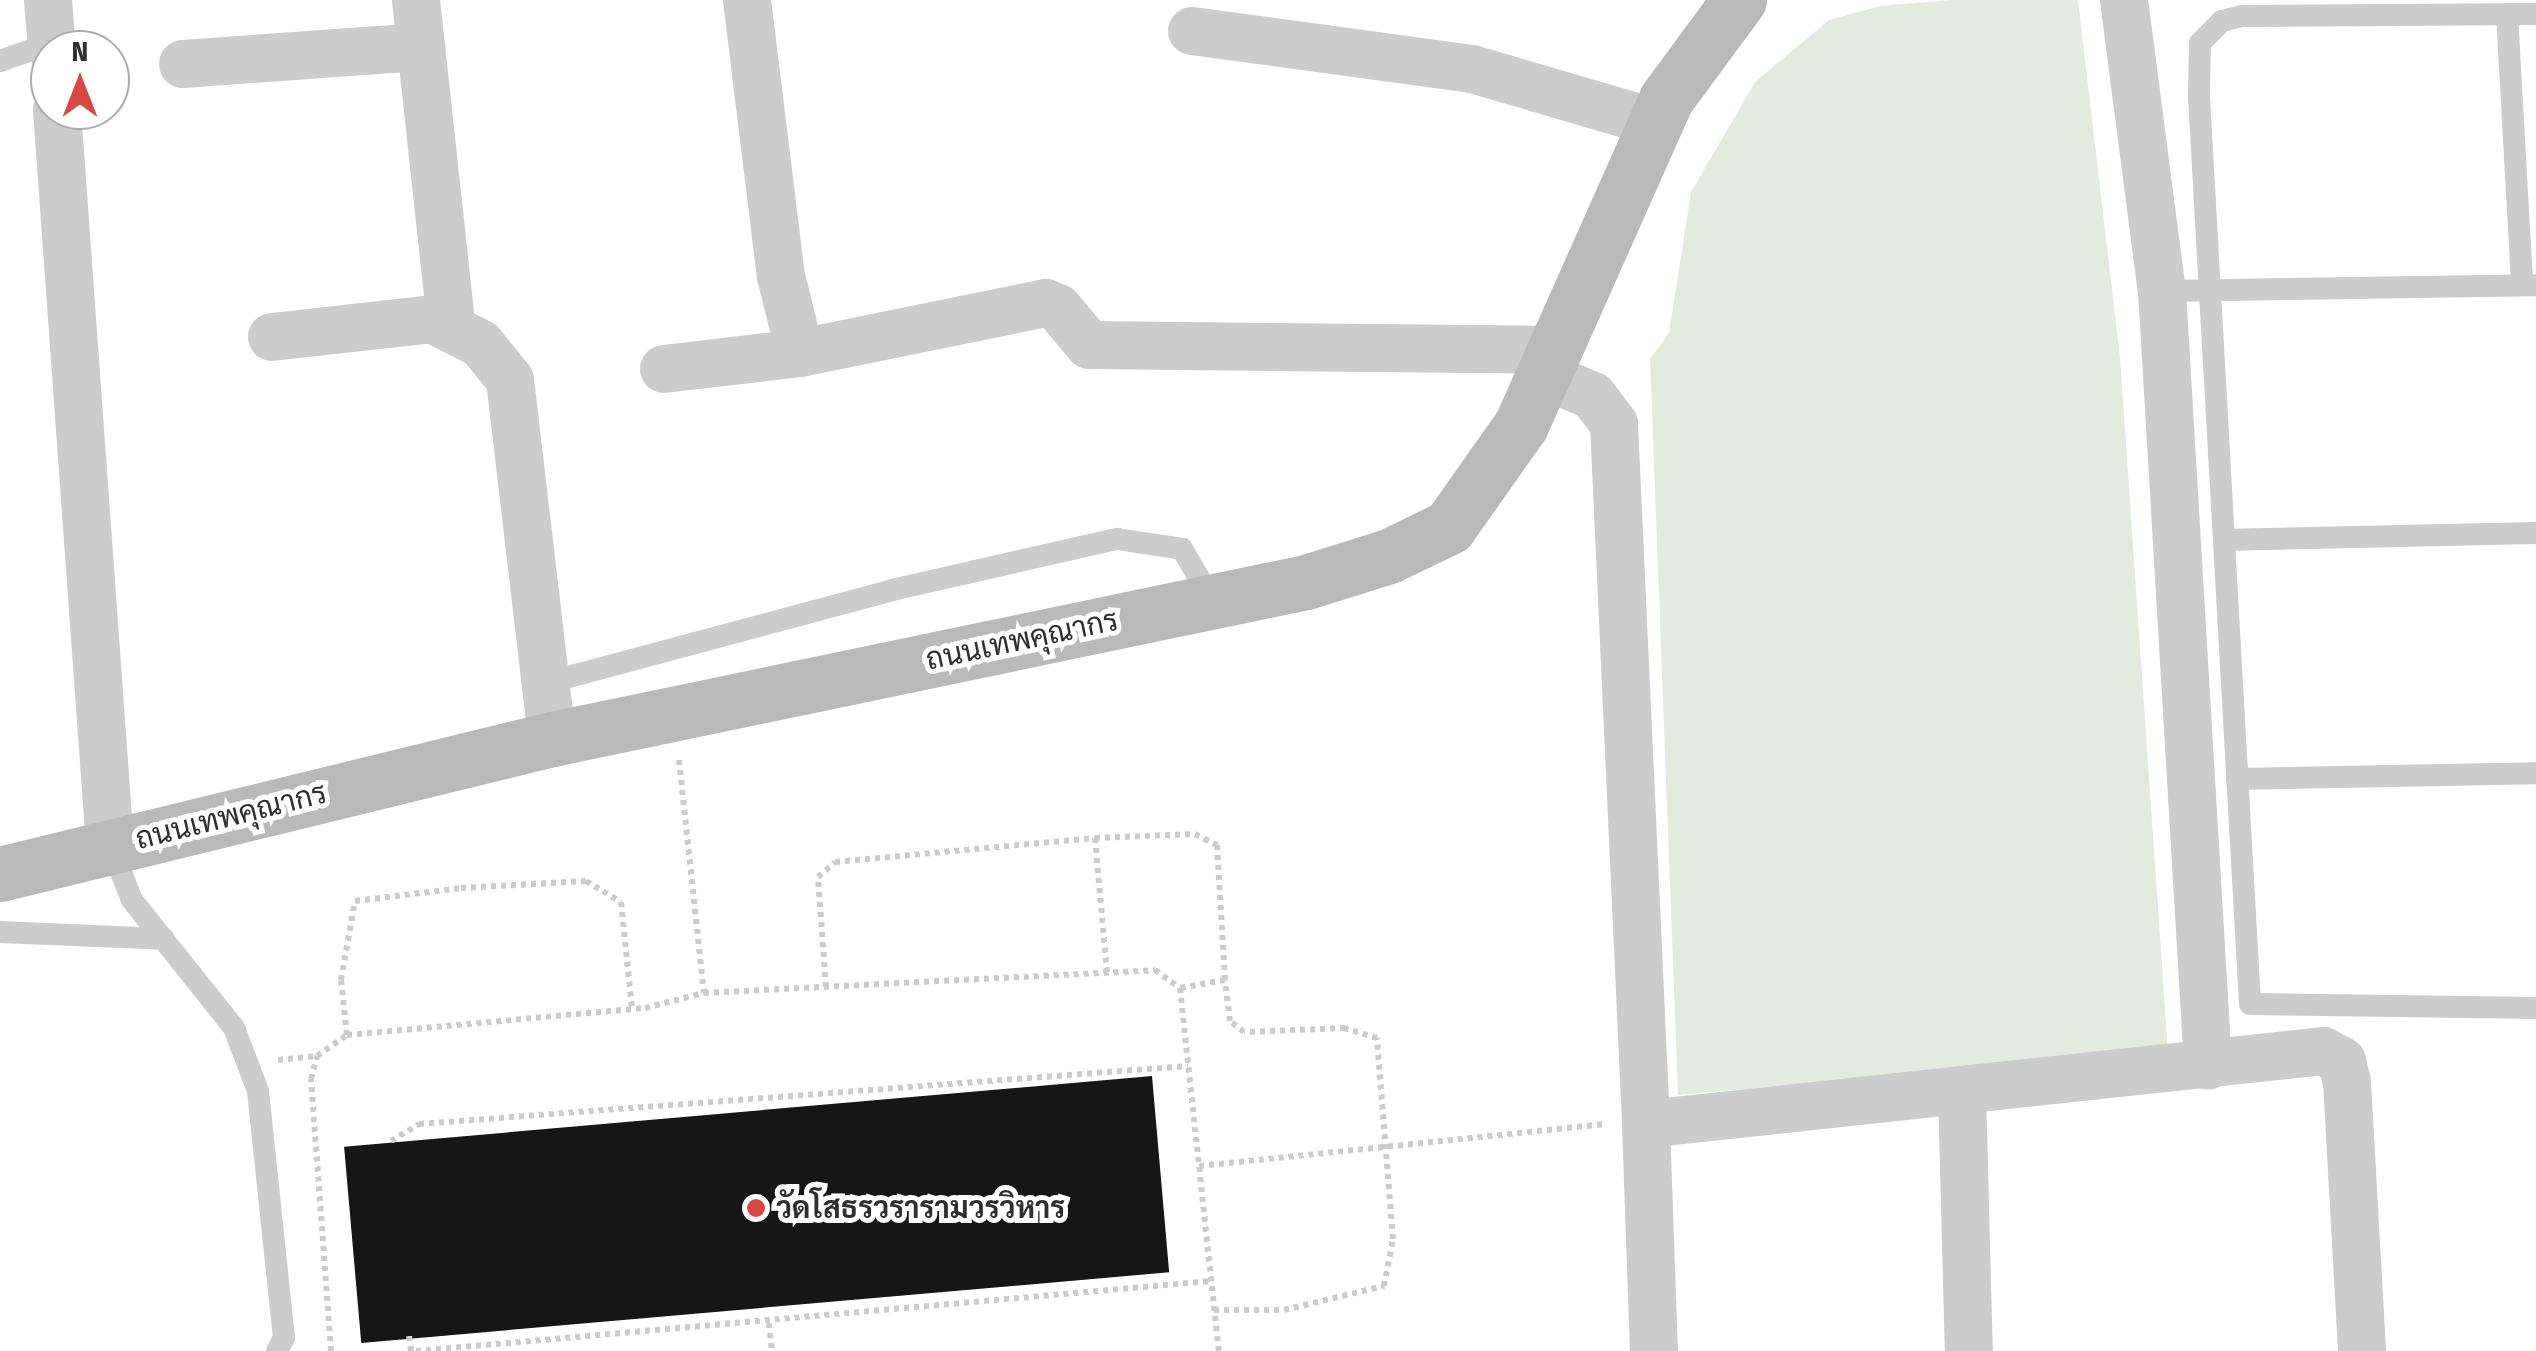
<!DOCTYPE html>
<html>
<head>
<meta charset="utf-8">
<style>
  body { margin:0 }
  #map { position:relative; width:2536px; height:1351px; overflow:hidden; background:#fff; font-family:"Fira Sans Condensed",Sarabun,sans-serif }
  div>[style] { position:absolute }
  .green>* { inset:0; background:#e3ebde }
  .building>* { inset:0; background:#161616; transform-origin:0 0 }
  .path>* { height:6px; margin-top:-3px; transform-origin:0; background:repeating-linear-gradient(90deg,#ccc 0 5px,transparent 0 10px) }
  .lane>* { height:22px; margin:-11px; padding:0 11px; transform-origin:11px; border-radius:11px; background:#ccc }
  .street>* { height:48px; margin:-24px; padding:0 24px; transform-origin:24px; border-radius:24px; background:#ccc }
  .secondary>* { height:55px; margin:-27.5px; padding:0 27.5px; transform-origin:27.5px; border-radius:27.5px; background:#b9b9b9 }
  .dots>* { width:28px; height:28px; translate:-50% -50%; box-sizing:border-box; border:5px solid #fff; border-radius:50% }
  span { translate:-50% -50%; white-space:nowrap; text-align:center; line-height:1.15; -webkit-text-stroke:10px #fff; paint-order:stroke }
  .street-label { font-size:30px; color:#2f2f2f }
  .poi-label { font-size:30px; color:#2f2f2f; font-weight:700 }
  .left { translate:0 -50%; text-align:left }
  .north { position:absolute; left:30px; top:30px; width:100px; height:100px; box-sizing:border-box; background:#fff; border:2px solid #acacac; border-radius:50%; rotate:0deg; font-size:28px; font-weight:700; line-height:40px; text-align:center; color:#2f2f2f }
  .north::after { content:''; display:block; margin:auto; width:35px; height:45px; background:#d74840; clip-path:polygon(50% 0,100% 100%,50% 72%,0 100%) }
</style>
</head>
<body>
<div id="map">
  <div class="green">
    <i style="clip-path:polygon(1950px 0,2078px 0,2120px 357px,2168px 1052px,1678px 1095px,1650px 359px,1669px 333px,1691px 192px,1755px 82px,1829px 20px,1880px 6px)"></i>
  </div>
  <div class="building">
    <i style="left:1152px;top:1076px;width:197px;height:811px;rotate:85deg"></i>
  </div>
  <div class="path">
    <i style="left:679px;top:760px;width:234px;rotate:83.9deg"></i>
    <i style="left:1095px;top:838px;width:100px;rotate:-2.3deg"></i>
    <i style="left:1195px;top:834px;width:25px;rotate:27deg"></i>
    <i style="left:1217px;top:845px;width:135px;rotate:86.6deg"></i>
    <i style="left:1225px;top:980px;width:46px;rotate:169.9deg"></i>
    <i style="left:826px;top:987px;width:110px;rotate:-94.2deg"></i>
    <i style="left:818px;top:877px;width:23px;rotate:-41deg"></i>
    <i style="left:835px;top:862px;width:261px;rotate:-5.3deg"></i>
    <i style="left:1095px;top:838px;width:136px;rotate:84.9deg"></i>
    <i style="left:347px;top:1035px;width:55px;rotate:-96.2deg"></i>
    <i style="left:341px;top:980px;width:80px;rotate:-80deg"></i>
    <i style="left:355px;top:901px;width:107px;rotate:-7deg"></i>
    <i style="left:461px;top:888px;width:125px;rotate:-3.2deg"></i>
    <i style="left:586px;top:881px;width:41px;rotate:31deg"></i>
    <i style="left:621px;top:902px;width:108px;rotate:84.1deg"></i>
    <i style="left:278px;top:1060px;width:39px;rotate:-6deg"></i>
    <i style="left:391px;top:1141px;width:33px;rotate:-31deg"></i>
    <i style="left:419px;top:1124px;width:771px;rotate:-4.31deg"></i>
    <i style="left:1199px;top:1166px;width:408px;rotate:-5.9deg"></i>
    <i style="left:1214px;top:1310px;width:70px"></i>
    <i style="left:1284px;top:1310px;width:103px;rotate:-13.5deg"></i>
    <i style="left:1384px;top:1286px;width:48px;rotate:-79.2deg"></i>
    <i style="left:1393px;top:1239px;width:202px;rotate:-94.6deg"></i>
    <i style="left:1377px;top:1038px;width:34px;rotate:-163deg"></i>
    <i style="left:1345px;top:1028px;width:101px;rotate:177.7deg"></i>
    <i style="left:1244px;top:1032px;width:18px;rotate:-142deg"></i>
    <i style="left:1230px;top:1021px;width:41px;rotate:-97deg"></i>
    <i style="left:769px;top:1323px;width:28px;rotate:84deg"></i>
    <i style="left:409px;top:1336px;width:15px;rotate:82deg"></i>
    <i style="left:331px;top:1351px;width:273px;rotate:-94.2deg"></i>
    <i style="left:311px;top:1079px;width:24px;rotate:-75deg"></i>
    <i style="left:317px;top:1056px;width:37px;rotate:-35deg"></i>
    <i style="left:347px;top:1035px;width:299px;rotate:-5.2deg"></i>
    <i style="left:645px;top:1008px;width:61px;rotate:-14.3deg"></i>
    <i style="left:704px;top:993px;width:452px;rotate:-2.9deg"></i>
    <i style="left:1155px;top:970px;width:31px;rotate:36deg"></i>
    <i style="left:1180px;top:988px;width:365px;rotate:83.9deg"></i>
    <i style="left:416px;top:1351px;width:798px;rotate:-5.03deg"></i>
  </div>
  <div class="lane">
    <i style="left:2507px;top:14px;width:271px;rotate:86.8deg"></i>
    <i style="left:2536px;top:14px;width:294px;rotate:179.6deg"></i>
    <i style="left:2242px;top:16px;width:21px;rotate:166deg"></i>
    <i style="left:2222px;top:21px;width:31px;rotate:135deg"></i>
    <i style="left:2200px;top:43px;width:54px;rotate:91.1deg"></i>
    <i style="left:2199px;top:97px;width:908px;rotate:86.78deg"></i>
    <i style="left:2250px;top:1004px;width:286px;rotate:0.8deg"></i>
    <i style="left:0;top:61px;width:54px;rotate:-19.4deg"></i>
    <i style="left:2162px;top:291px;width:374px;rotate:-0.9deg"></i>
    <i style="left:2224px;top:540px;width:312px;rotate:-1.3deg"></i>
    <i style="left:546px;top:683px;width:358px;rotate:-15deg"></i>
    <i style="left:892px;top:590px;width:231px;rotate:-12.8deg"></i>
    <i style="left:1117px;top:539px;width:66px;rotate:8.7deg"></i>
    <i style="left:1182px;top:549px;width:59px;rotate:59.5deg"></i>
    <i style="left:2237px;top:779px;width:299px;rotate:-1.1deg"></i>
    <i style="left:111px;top:847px;width:57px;rotate:68.4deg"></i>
    <i style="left:132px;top:900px;width:164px;rotate:51.4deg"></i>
    <i style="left:234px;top:1028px;width:67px;rotate:69.1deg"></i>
    <i style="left:258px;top:1091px;width:248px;rotate:84deg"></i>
    <i style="left:284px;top:1338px;width:15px;rotate:118deg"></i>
    <i style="left:0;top:932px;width:164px;rotate:2.4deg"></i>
  </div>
  <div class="street">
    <i style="left:48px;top:0;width:50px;rotate:85.4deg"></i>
    <i style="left:416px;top:0;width:331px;rotate:83.8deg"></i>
    <i style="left:747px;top:0;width:278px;rotate:83deg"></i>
    <i style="left:781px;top:276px;width:79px;rotate:76.1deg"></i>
    <i style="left:800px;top:353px;width:251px;rotate:-11.5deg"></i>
    <i style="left:1046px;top:303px;width:13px;rotate:23deg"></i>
    <i style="left:1058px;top:308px;width:48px;rotate:50deg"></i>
    <i style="left:1089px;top:345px;width:468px;rotate:0.6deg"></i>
    <i style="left:2124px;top:0;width:293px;rotate:82.6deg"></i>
    <i style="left:2162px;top:291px;width:776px;rotate:86.6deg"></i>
    <i style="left:1192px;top:31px;width:283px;rotate:7.7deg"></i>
    <i style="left:1472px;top:69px;width:193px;rotate:16.3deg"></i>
    <i style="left:183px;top:64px;width:239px;rotate:-4.1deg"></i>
    <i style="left:57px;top:110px;width:737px;rotate:85.88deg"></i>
    <i style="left:272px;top:337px;width:161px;rotate:-6.4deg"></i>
    <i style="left:432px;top:319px;width:55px;rotate:27deg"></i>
    <i style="left:481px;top:344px;width:46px;rotate:51.1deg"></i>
    <i style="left:510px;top:380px;width:361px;rotate:83.3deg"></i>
    <i style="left:664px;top:369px;width:137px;rotate:-6.7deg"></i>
    <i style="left:1546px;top:376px;width:51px;rotate:23.1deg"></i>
    <i style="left:1593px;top:396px;width:35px;rotate:53deg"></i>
    <i style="left:1614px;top:424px;width:701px;rotate:87.38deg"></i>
    <i style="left:1646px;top:1124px;width:681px;rotate:-6.15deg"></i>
    <i style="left:2323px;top:1051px;width:21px;rotate:28deg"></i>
    <i style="left:2342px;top:1061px;width:22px;rotate:77deg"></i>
    <i style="left:2347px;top:1082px;width:269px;rotate:86.8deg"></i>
    <i style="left:1962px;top:1091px;width:260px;rotate:88.5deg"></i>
    <i style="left:1646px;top:1124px;width:227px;rotate:88deg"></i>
  </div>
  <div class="secondary">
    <i style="left:0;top:874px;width:568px;rotate:-13.74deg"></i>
    <i style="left:552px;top:739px;width:770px;rotate:-11.76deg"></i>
    <i style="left:1306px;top:582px;width:87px;rotate:-17.4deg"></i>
    <i style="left:1389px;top:556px;width:67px;rotate:-25.8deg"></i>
    <i style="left:1449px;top:527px;width:125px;rotate:-54.8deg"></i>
    <i style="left:1521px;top:425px;width:357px;rotate:-66deg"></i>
    <i style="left:1666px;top:99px;width:123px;rotate:-53.6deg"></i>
  </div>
  <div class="dots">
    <i style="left:756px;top:1208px;background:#d74840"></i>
  </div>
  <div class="street-label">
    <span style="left:1022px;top:640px;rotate:-12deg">ถนนเทพคุณากร</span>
    <span style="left:231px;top:816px;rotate:-14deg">ถนนเทพคุณากร</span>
  </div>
  <div class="poi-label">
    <span class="left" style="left:776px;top:1208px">วัดโสธรวรารามวรวิหาร</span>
  </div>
  <div class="north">N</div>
</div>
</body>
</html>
